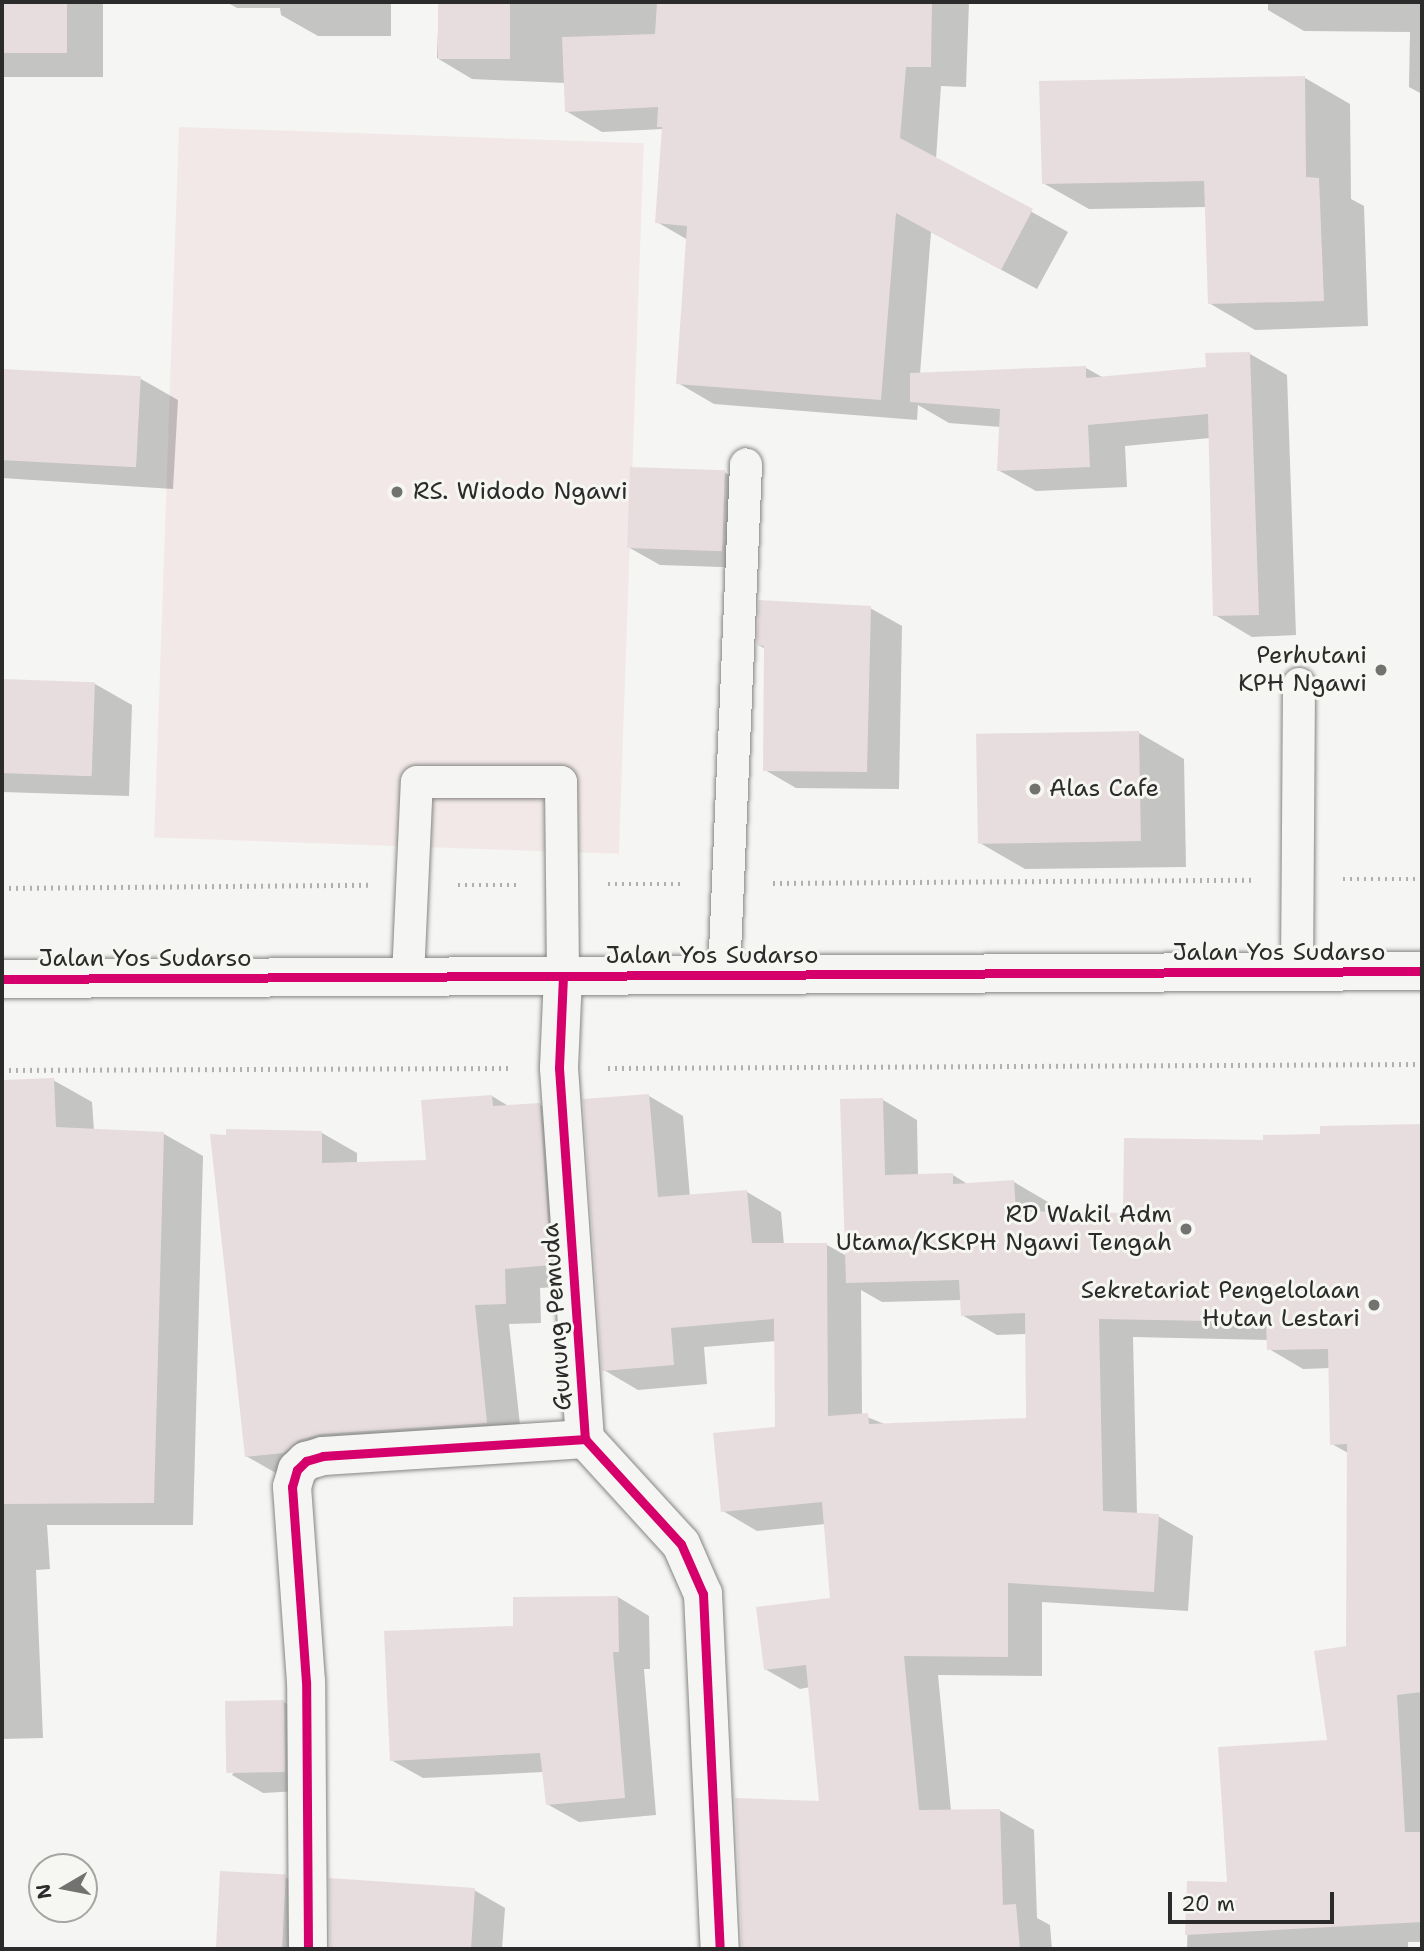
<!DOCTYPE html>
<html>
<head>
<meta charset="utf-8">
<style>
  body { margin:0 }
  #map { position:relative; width:1424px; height:1951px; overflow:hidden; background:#f5f5f3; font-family:"Shantell Sans",sans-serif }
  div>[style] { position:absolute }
  .built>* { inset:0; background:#f2e8e8; transform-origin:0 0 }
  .shadow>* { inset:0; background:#0003; transform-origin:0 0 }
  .building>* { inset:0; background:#e8ddde; transform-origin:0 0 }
  .path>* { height:4.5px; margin-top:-2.25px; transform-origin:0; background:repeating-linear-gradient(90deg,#b0b0af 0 2px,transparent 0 7px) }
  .roads { filter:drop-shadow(0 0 2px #868685) drop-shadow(0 0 2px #868685) }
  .service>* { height:32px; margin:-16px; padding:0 16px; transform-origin:16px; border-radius:16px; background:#f5f5f3 }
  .minor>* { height:38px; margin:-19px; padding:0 19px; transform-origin:19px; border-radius:19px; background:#f5f5f3 }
  .secondary>* { height:38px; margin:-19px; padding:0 19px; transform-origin:19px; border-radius:19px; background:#f5f5f3 }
  .cycleway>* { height:9px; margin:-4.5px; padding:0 4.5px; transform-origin:4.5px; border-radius:4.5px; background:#d6006c }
  .dots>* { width:19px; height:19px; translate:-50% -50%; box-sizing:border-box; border:4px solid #f6f6f2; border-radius:50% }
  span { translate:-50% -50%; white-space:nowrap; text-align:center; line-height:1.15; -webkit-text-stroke:6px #f6f6f2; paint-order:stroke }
  .poi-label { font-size:24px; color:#2b2b2b }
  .left { translate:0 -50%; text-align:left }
  .right { translate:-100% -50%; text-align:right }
  .street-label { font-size:24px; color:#2b2b2b }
  .frame { position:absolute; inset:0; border:4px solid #2b2b2b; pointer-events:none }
  .north { position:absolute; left:28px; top:1853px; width:70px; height:70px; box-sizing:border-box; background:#f6f6f2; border:2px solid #a5a5a2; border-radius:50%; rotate:260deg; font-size:19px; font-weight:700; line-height:28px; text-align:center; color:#2b2b2b }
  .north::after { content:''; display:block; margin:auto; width:24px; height:32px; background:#727271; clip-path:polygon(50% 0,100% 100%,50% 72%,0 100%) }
  .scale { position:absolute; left:1168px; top:1892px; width:166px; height:32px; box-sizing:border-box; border:4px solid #2b2b2b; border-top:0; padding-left:9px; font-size:21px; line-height:24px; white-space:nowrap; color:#2b2b2b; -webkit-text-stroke:5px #f6f6f2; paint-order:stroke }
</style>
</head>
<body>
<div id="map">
  <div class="built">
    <i style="left:179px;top:127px;width:465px;height:711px;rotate:2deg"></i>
  </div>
  <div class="shadow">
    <i style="left:2px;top:2px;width:101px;height:75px"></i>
    <i style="clip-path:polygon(226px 2px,391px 2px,391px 36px,318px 36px,281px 15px,280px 8px,237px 8px)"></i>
    <i style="clip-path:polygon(439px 2px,969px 2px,966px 87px,941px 86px,936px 159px,1068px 232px,1037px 289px,931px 232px,920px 374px,1086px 368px,1104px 378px,1207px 369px,1250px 354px,1287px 375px,1296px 635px,1252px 637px,1215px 615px,1210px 438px,1125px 446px,1127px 487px,1036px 491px,998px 470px,1001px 427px,949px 423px,918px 405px,917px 420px,714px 404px,678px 383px,688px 240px,657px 222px,663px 129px,602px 132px,566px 111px,565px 83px,472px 79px,437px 58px)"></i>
    <i style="clip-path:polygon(1268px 2px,1422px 2px,1422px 94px,1409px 87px,1410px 32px,1304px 31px,1268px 10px)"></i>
    <i style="clip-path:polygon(1305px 78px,1350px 104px,1351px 199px,1364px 206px,1368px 326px,1255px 330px,1209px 303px,1206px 207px,1089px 209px,1043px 183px)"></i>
    <i style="clip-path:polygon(1422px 213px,1422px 262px,1420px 261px)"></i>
    <i style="clip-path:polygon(2px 370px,141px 379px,178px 400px,173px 489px,2px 478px)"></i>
    <i style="clip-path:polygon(724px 472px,756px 490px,752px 568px,660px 565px,628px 547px)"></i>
    <i style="clip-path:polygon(870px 608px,902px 626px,899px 789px,796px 788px,765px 770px,766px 649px,758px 645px)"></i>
    <i style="clip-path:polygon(2px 681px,95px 684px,132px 705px,129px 796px,2px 792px)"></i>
    <i style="clip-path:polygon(1139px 733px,1184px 759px,1186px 867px,1025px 869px,980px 843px)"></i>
    <i style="clip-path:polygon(53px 1080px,92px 1102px,94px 1131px,164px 1134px,203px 1156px,193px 1525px,47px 1525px,50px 1569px,36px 1570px,43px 1738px,2px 1739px,2px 1082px)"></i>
    <i style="clip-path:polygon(492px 1096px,510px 1107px,539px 1104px,574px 1125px,585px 1285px,540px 1288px,541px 1323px,509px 1324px,522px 1443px,281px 1476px,246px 1456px,322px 1133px,357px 1153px,357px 1164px,427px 1162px)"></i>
    <i style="clip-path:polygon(evenodd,649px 1096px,683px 1116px,690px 1197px,747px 1192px,781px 1212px,784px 1245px,827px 1245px,847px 1256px,883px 1100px,917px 1120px,918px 1176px,953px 1175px,969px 1185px,1014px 1182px,1048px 1202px,1049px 1213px,1124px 1215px,1264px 1142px,1322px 1136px,1322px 1128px,1422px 1126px,1422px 1942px,1408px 1942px,1408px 1949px,1187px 1949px,1189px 1883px,1229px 1884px,1329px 1742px,1348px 1648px,1348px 1453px,1332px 1444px,1330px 1368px,1303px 1369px,1269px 1349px,1268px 1340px,1133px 1337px,1137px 1515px,1158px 1516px,1193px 1536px,1188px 1611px,1042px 1602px,1042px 1676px,938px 1675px,951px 1811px,999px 1810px,1034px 1830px,1037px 1918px,1050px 1925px,1052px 1949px,743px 1949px,821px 1803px,810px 1687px,800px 1689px,765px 1669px,832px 1600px,825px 1524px,757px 1531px,723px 1511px,776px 1428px,776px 1341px,704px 1347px,707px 1384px,638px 1390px,604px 1370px,649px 1096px,861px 1290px,882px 1302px,961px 1300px,962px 1315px,997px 1335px,1027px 1334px,1028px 1420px,887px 1425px,862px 1415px,861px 1290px)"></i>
    <i style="clip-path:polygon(618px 1597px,649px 1616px,650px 1669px,644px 1669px,656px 1815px,579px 1822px,547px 1804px,544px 1772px,423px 1778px,391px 1760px,515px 1628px)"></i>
    <i style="clip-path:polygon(284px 1702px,315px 1720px,316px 1790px,263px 1793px,232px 1775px)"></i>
    <i style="clip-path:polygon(221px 1873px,285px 1877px,316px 1895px,316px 1949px,218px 1949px)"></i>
    <i style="clip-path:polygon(331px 1880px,474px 1890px,505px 1908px,502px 1949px,332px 1949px)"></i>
  </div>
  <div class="building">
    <i style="left:2px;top:2px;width:65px;height:51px"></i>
    <i style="left:438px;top:2px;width:72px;height:57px"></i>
    <i style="clip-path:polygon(657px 2px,932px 2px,931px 67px,906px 67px,900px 138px,1033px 209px,1001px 270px,896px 213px,881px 400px,676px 384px,687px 226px,655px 223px,662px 127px,657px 127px,658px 107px,565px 112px,562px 37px,655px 34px)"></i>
    <i style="clip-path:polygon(1305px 76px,1306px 177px,1319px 178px,1324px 301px,1208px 304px,1204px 181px,1042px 184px,1039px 81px)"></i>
    <i style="clip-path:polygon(1250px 352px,1259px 615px,1213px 616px,1208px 414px,1088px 425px,1090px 467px,997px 471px,1000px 409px,910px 402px,910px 373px,1086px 366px,1086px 378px,1206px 367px,1205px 353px)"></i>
    <i style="left:2px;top:369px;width:139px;height:91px;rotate:3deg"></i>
    <i style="left:630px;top:467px;width:95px;height:81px;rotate:2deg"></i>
    <i style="clip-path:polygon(759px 600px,871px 606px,867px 772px,763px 771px,764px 646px,757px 645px)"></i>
    <i style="left:2px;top:679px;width:93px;height:94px;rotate:2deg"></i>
    <i style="left:1139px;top:731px;width:110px;height:163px;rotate:89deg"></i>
    <i style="clip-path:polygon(54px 1078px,56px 1127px,164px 1132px,154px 1503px,2px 1504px,2px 1080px)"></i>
    <i style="clip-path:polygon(649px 1094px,658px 1197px,747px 1190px,752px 1243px,827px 1243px,828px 1416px,868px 1413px,869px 1424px,1026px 1418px,1025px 1313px,961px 1316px,959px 1280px,846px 1283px,840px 1099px,883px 1098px,885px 1175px,953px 1173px,953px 1184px,1014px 1180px,1016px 1211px,1123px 1213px,1124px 1138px,1263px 1140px,1263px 1135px,1320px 1134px,1320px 1126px,1422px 1124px,1422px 1692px,1397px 1695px,1405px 1832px,1422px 1832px,1422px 1922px,1185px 1935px,1187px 1881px,1227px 1882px,1218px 1747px,1327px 1740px,1314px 1651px,1346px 1646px,1347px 1444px,1330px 1445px,1328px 1349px,1267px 1350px,1266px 1322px,1099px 1319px,1103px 1511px,1159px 1514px,1154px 1592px,1008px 1583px,1008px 1657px,904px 1656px,919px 1810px,1000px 1809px,1003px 1905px,1016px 1904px,1020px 1949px,742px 1949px,735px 1798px,819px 1801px,806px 1665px,764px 1670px,756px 1607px,830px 1598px,822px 1502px,721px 1512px,713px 1433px,775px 1427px,774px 1319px,671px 1328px,674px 1365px,602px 1371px,583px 1099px)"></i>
    <i style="clip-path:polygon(492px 1095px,493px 1106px,540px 1103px,551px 1265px,505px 1269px,506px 1304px,475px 1305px,487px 1423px,321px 1434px,299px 1440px,284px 1453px,245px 1457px,210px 1134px,226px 1135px,226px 1129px,322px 1131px,322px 1163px,426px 1160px,421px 1100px)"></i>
    <i style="clip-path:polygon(618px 1596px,619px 1652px,613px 1652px,625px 1798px,546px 1805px,540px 1753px,390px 1761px,384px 1631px,513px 1626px,513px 1597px)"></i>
    <i style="left:284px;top:1700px;width:72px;height:59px;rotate:89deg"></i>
    <i style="left:220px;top:1871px;width:66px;height:78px;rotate:3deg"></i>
    <i style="clip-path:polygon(329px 1878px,475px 1888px,471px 1949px,330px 1949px)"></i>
  </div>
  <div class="path">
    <i style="left:1343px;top:879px;width:79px"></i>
    <i style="left:773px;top:883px;width:481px;rotate:-0.4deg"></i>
    <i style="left:608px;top:884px;width:75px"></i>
    <i style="left:458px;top:885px;width:61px"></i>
    <i style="left:2px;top:888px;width:366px;rotate:-0.5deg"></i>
    <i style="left:608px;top:1068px;width:814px;rotate:-0.28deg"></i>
    <i style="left:2px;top:1070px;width:510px;rotate:-0.22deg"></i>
  </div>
  <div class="roads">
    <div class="service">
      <i style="left:1297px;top:972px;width:288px;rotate:-89.6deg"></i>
      <i style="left:724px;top:975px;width:511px;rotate:-87.53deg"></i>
      <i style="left:408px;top:977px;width:195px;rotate:-87.4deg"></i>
      <i style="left:417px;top:782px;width:144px"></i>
      <i style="left:561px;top:782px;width:194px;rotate:89.4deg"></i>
    </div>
    <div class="minor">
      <i style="left:563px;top:976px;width:92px;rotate:92.5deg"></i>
      <i style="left:559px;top:1068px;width:372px;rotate:86deg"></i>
      <i style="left:585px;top:1439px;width:142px;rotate:47.6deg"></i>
      <i style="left:681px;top:1544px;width:55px;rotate:66.3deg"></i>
      <i style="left:703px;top:1594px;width:355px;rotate:87.3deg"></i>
      <i style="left:308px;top:1949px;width:267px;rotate:-90.4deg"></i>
      <i style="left:306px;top:1682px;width:196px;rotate:-94.1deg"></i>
      <i style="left:292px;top:1487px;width:18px;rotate:-74deg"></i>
      <i style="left:297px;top:1470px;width:13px;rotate:-45deg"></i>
      <i style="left:306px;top:1461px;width:18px;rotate:-16deg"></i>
      <i style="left:323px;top:1456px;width:263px;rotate:-3.7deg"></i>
    </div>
    <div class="secondary">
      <i style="left:2px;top:979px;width:1420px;rotate:-0.32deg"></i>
    </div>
  </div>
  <div class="cycleway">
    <i style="left:563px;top:976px;width:92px;rotate:92.5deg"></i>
    <i style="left:559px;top:1068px;width:372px;rotate:86deg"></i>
    <i style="left:585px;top:1439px;width:142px;rotate:47.6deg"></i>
    <i style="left:681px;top:1544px;width:55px;rotate:66.3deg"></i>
    <i style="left:703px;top:1594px;width:355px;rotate:87.3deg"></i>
    <i style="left:2px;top:979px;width:1420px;rotate:-0.32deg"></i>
    <i style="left:308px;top:1949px;width:267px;rotate:-90.4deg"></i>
    <i style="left:306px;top:1682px;width:196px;rotate:-94.1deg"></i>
    <i style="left:292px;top:1487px;width:18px;rotate:-74deg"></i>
    <i style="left:297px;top:1470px;width:13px;rotate:-45deg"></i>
    <i style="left:306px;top:1461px;width:18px;rotate:-16deg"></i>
    <i style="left:323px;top:1456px;width:263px;rotate:-3.7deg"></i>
  </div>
  <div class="dots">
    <i style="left:397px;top:492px;background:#727271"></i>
    <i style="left:1381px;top:670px;background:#727271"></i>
    <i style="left:1035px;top:789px;background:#727271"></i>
    <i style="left:1186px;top:1229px;background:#727271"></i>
    <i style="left:1374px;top:1305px;background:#727271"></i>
  </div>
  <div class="poi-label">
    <span class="left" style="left:413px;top:492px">RS. Widodo Ngawi</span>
    <span class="right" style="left:1367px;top:670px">Perhutani<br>KPH Ngawi</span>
    <span class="left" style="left:1049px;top:789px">Alas Cafe</span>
    <span class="right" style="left:1172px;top:1229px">RD Wakil Adm<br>Utama/KSKPH Ngawi Tengah</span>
    <span class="right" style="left:1360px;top:1305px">Sekretariat Pengelolaan<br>Hutan Lestari</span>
  </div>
  <div class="street-label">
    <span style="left:1279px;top:953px">Jalan Yos Sudarso</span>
    <span style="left:712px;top:956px">Jalan Yos Sudarso</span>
    <span style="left:145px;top:959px">Jalan Yos Sudarso</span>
    <span style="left:557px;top:1317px;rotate:-94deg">Gunung Pemuda</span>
  </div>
  <div class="frame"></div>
  <div class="north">N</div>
  <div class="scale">20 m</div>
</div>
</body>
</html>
